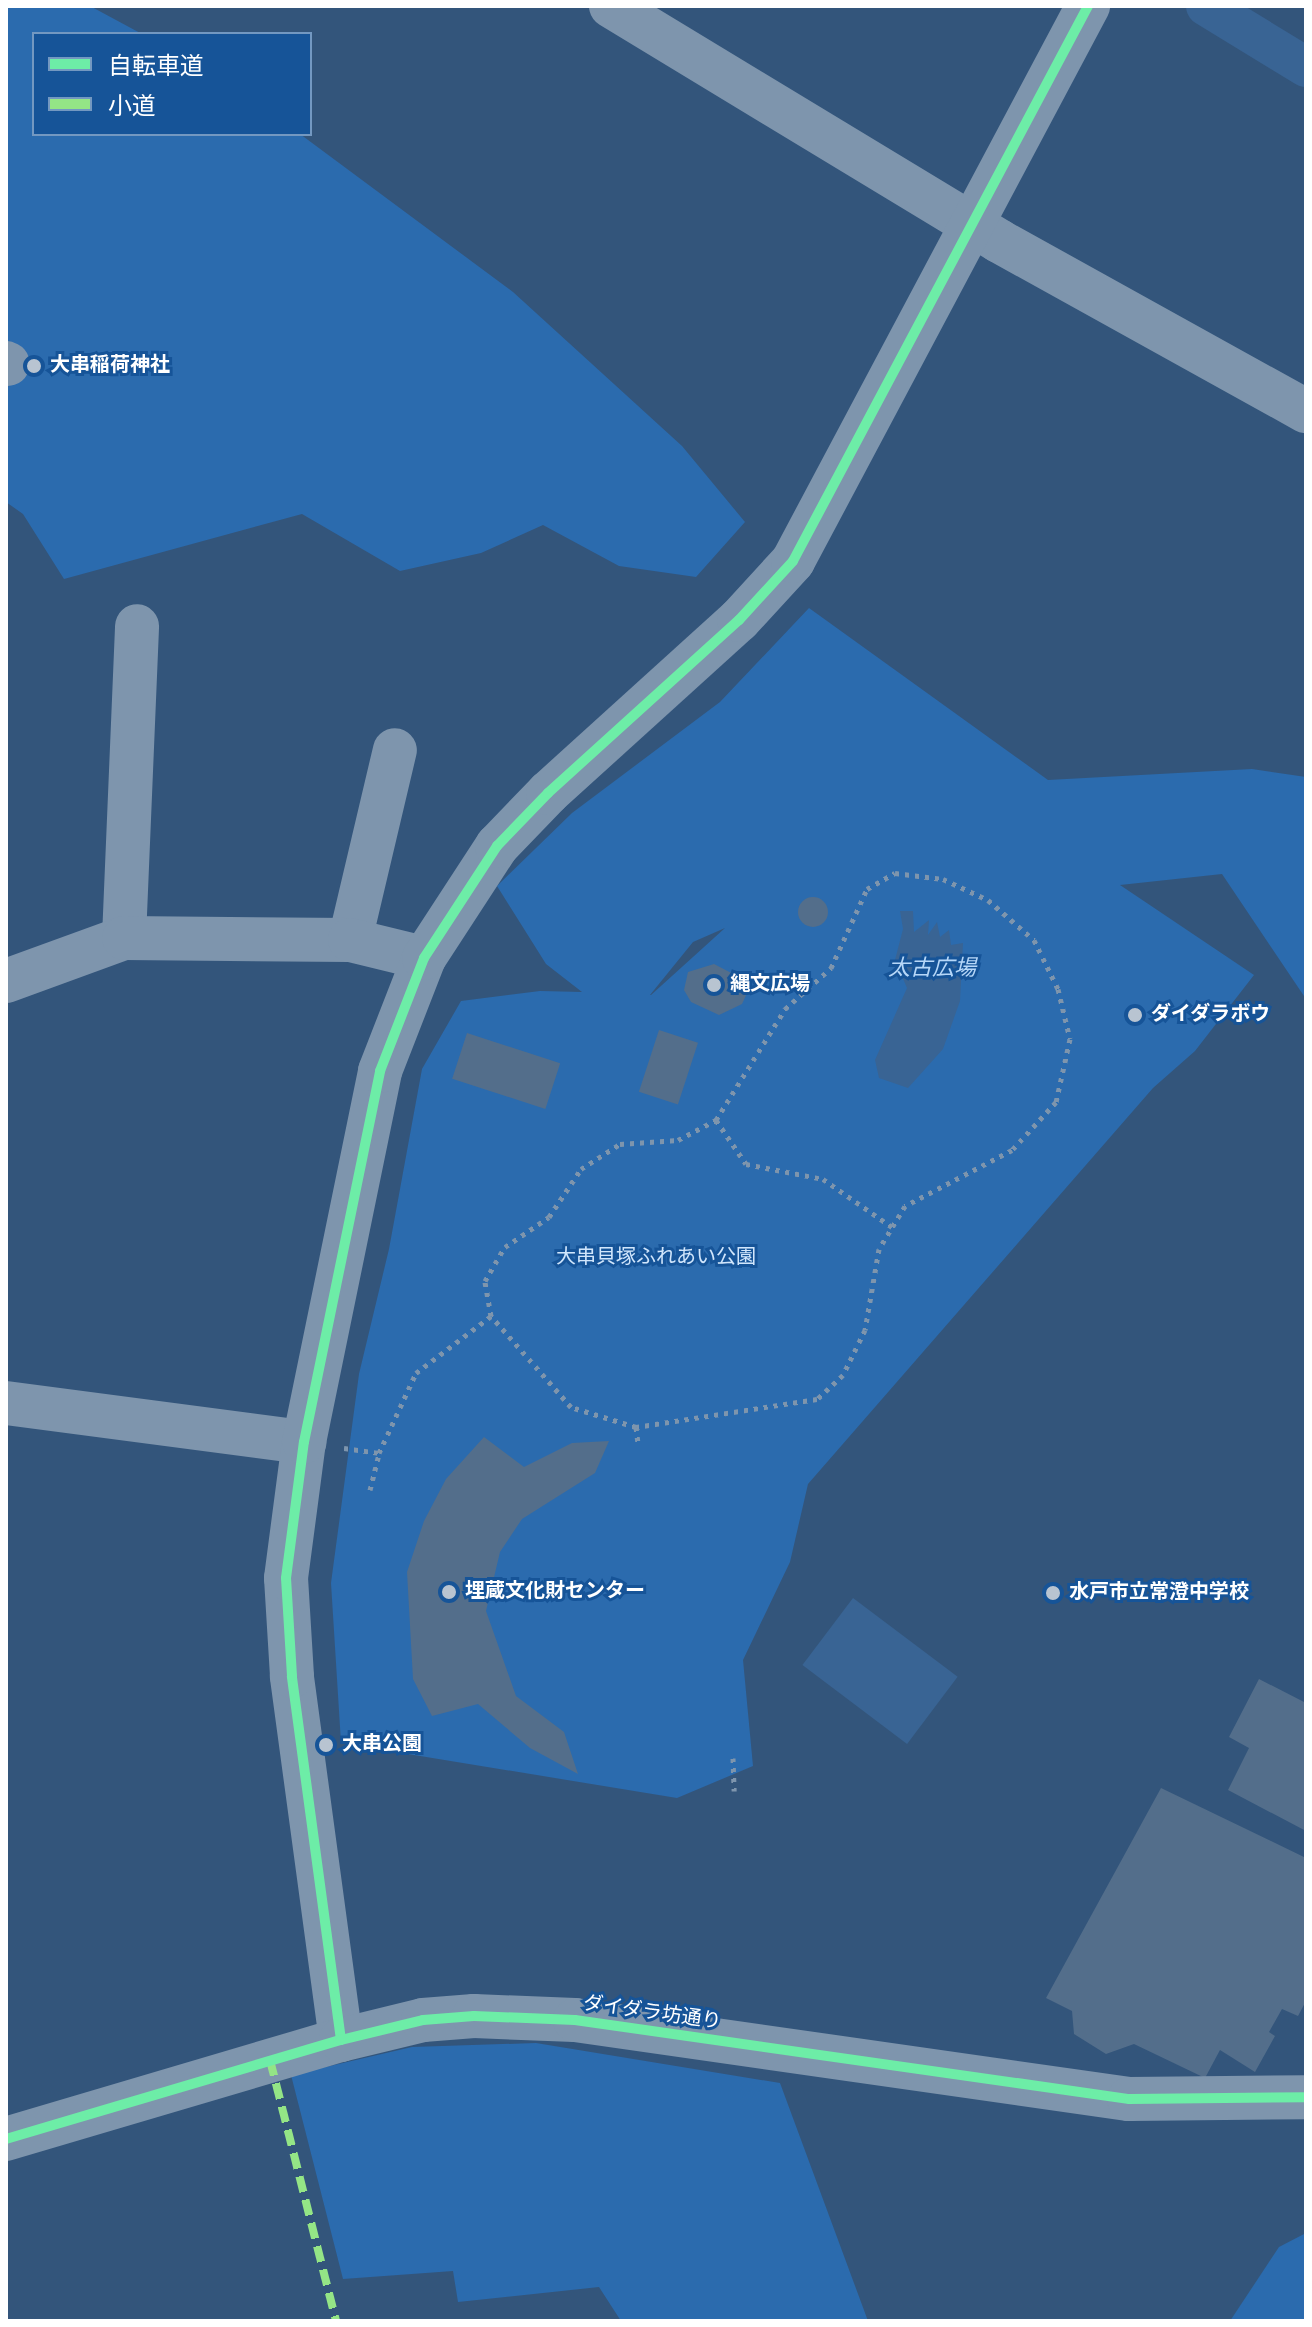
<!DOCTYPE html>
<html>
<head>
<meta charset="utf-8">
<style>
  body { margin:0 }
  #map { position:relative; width:1312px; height:2327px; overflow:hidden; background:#33557b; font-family:Overpass,"Noto Sans JP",sans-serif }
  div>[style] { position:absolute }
  .green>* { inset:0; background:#2b6bae }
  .water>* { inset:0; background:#396494; transform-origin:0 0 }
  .canal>* { height:40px; margin:-20px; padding:0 20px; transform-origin:20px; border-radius:20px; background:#396494 }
  .building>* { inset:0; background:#536e8b; transform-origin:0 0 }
  .round { border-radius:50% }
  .path>* { height:5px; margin-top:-2.5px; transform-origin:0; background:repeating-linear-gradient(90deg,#7e95ad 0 4px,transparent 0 10px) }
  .minor>* { height:44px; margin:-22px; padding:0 22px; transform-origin:22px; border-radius:22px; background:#7e95ad }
  .quiet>* { height:8px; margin-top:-4px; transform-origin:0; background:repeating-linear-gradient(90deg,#94e586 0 16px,transparent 0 24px) }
  .cycleway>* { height:10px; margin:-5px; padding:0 5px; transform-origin:5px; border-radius:5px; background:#6deda7 }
  .dots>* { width:22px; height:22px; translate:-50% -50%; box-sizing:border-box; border:4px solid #165498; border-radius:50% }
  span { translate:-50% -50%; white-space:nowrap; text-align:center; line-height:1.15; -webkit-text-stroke:6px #165498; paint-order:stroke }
  .poi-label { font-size:20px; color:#fff; font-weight:700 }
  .left { translate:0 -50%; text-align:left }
  .park-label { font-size:20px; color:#d1e6fc }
  .street-label { font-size:20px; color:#fff }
  .water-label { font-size:22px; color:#b6d7f8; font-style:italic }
  .frame { position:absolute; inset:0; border:8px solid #fff; pointer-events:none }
  .legend { position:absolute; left:32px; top:32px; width:280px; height:104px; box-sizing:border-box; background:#165498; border:2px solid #7398c1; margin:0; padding:10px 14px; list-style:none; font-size:24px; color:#fff }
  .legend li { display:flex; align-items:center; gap:16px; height:40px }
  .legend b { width:40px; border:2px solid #7398c1 }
</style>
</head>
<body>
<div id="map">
  <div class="green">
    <i style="clip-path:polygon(6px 6px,90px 6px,142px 34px,34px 34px,34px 134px,300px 134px,513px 292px,682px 446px,745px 522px,696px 577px,619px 566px,543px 525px,481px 553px,400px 571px,302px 514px,64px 579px,23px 514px,6px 502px)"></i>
    <i style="clip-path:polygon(evenodd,809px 608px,1048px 780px,1252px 769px,1306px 777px,1306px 999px,1222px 874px,1120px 885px,1254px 975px,1195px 1051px,1153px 1088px,808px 1484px,790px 1562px,743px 1660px,753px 1766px,677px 1798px,341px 1743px,331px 1583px,359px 1374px,389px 1249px,422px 1069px,461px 1001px,540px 991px,582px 992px,546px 964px,497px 886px,572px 813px,720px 702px,809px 608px,725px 928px,651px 995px,650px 995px,693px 942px,725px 928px)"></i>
    <i style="clip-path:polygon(536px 2043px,780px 2083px,868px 2321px,621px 2321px,599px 2287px,458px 2302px,453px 2271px,343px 2279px,291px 2075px,412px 2047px)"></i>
    <i style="clip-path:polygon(1306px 2233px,1306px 2321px,1230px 2321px,1279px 2247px)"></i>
  </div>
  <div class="water">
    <i style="clip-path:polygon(900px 911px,913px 911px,914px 932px,929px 920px,928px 935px,937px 922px,940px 937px,949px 930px,951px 945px,963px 943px,960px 1001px,943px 1049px,908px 1088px,879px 1078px,875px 1060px,907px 988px,895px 960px,903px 929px)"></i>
    <i style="left:853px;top:1598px;width:131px;height:84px;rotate:37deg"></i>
  </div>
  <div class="canal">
    <i style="left:1206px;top:6px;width:117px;rotate:31.4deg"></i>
  </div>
  <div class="building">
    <i class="round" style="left:798px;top:897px;width:30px;height:30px"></i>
    <i style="clip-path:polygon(714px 964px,741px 978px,748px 991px,742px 1004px,719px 1015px,691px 1002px,684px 990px,688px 972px)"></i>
    <i style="left:659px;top:1030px;width:41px;height:65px;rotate:18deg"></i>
    <i style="left:467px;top:1033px;width:98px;height:48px;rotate:18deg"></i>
    <i style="clip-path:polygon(484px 1437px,524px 1467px,572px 1443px,609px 1441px,595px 1473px,522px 1519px,500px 1552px,486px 1611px,516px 1696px,564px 1732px,578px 1774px,530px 1748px,478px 1704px,432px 1716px,413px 1679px,407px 1572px,424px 1521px,446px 1479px)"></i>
    <i style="clip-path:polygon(1259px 1679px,1306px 1703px,1306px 1831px,1228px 1790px,1249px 1748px,1229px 1737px)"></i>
    <i style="clip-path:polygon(1161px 1788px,1306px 1858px,1306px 2001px,1298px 2016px,1282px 2009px,1269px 2032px,1275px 2036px,1255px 2072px,1220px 2050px,1205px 2078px,1134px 2044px,1106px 2054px,1074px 2034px,1072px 2011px,1046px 1998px)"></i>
  </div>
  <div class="path">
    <i style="left:895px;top:873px;width:48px;rotate:7.1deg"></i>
    <i style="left:943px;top:879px;width:50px;rotate:25deg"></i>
    <i style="left:988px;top:900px;width:61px;rotate:41deg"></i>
    <i style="left:1034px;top:940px;width:55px;rotate:63.9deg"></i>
    <i style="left:1058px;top:989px;width:51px;rotate:76.5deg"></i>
    <i style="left:1070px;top:1039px;width:65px;rotate:102.5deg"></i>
    <i style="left:1056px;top:1102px;width:65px;rotate:132.5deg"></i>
    <i style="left:1012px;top:1150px;width:121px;rotate:152.4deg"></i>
    <i style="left:905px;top:1206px;width:50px;rotate:121.2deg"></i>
    <i style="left:879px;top:1249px;width:82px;rotate:99.8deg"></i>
    <i style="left:865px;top:1330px;width:50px;rotate:116.1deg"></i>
    <i style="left:843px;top:1375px;width:35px;rotate:137deg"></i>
    <i style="left:817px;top:1399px;width:183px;rotate:171.2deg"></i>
    <i style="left:636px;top:1427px;width:68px;rotate:-162.9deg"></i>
    <i style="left:571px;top:1407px;width:121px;rotate:-131.3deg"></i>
    <i style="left:491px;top:1316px;width:36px;rotate:-100deg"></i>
    <i style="left:485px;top:1281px;width:39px;rotate:-60deg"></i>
    <i style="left:505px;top:1247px;width:53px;rotate:-34.3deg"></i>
    <i style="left:549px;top:1217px;width:58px;rotate:-56.3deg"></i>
    <i style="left:581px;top:1169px;width:46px;rotate:-32.7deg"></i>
    <i style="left:620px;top:1144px;width:58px;rotate:-3.9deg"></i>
    <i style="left:678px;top:1140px;width:43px;rotate:-27.8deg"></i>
    <i style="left:716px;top:1120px;width:131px;rotate:-58.1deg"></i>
    <i style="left:785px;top:1009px;width:62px;rotate:-41.7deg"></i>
    <i style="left:831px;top:968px;width:87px;rotate:-65.5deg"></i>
    <i style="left:867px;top:889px;width:32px;rotate:-30deg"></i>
    <i style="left:716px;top:1120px;width:53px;rotate:55.7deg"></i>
    <i style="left:746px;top:1164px;width:78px;rotate:11deg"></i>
    <i style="left:823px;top:1179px;width:84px;rotate:34.8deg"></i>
    <i style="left:636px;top:1427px;width:17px;rotate:83deg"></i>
    <i style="left:344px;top:1448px;width:35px;rotate:8deg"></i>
    <i style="left:370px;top:1490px;width:38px;rotate:-76deg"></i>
    <i style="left:379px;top:1453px;width:88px;rotate:-65.2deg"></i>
    <i style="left:416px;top:1373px;width:94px;rotate:-37.2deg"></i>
    <i style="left:733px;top:1758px;width:33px;rotate:88deg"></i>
  </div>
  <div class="minor">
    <i style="left:611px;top:6px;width:454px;rotate:31.2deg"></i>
    <i style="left:999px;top:241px;width:351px;rotate:29deg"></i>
    <i style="left:6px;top:363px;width:2px;rotate:27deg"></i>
    <i style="left:124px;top:938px;width:312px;rotate:-87.6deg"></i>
    <i style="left:350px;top:940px;width:195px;rotate:-76.7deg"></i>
    <i style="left:6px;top:981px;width:126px;rotate:-20deg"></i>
    <i style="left:124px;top:938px;width:226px;rotate:0.5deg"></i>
    <i style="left:350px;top:940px;width:76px;rotate:13.7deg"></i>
    <i style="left:6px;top:1403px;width:301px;rotate:7.5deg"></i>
    <i style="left:341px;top:2040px;width:367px;rotate:-97.7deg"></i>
    <i style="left:292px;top:1676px;width:98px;rotate:-93.5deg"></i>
    <i style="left:286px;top:1578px;width:137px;rotate:-82.5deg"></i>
    <i style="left:304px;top:1442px;width:379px;rotate:-78.4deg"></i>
    <i style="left:380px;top:1071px;width:121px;rotate:-68.7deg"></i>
    <i style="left:424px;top:958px;width:134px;rotate:-56.9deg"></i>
    <i style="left:497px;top:846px;width:74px;rotate:-46.1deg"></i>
    <i style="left:548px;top:793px;width:258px;rotate:-42.2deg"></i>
    <i style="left:739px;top:620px;width:80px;rotate:-47.5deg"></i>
    <i style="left:793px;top:561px;width:629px;rotate:-62.01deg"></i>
    <i style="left:6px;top:2139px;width:349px;rotate:-16.5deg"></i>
    <i style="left:341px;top:2040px;width:84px;rotate:-13.7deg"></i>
    <i style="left:423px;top:2020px;width:51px;rotate:-4.5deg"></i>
    <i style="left:474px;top:2016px;width:101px;rotate:2.3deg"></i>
    <i style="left:575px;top:2020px;width:560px;rotate:8.12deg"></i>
    <i style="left:1129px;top:2099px;width:177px;rotate:-0.6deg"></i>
  </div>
  <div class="quiet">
    <i style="left:270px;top:2060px;width:269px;rotate:75.8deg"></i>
  </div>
  <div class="cycleway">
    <i style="left:341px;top:2040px;width:367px;rotate:-97.7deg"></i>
    <i style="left:292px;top:1676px;width:98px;rotate:-93.5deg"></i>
    <i style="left:286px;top:1578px;width:137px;rotate:-82.5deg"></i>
    <i style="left:304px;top:1442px;width:379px;rotate:-78.4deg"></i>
    <i style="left:380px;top:1071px;width:121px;rotate:-68.7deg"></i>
    <i style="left:424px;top:958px;width:134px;rotate:-56.9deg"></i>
    <i style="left:497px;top:846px;width:74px;rotate:-46.1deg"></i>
    <i style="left:548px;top:793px;width:258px;rotate:-42.2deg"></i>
    <i style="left:739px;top:620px;width:80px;rotate:-47.5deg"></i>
    <i style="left:793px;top:561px;width:629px;rotate:-62.01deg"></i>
    <i style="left:6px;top:2139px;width:349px;rotate:-16.5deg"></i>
    <i style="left:341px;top:2040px;width:84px;rotate:-13.7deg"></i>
    <i style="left:423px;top:2020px;width:51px;rotate:-4.5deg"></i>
    <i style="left:474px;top:2016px;width:101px;rotate:2.3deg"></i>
    <i style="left:575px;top:2020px;width:560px;rotate:8.12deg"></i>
    <i style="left:1129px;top:2099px;width:177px;rotate:-0.6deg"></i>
  </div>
  <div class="dots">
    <i style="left:34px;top:366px;background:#b8c4d1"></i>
    <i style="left:714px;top:985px;background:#b8c4d1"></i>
    <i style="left:1135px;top:1015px;background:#b8c4d1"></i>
    <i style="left:449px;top:1592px;background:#b8c4d1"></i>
    <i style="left:1053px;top:1593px;background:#b8c4d1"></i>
    <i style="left:326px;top:1745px;background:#b8c4d1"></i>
  </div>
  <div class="poi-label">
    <span class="left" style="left:50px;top:366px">大串稲荷神社</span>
    <span class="left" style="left:730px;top:985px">縄文広場</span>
    <span class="left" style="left:1151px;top:1015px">ダイダラボウ</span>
    <span class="left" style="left:465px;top:1592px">埋蔵文化財センター</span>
    <span class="left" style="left:1069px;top:1593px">水戸市立常澄中学校</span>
    <span class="left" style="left:342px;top:1745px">大串公園</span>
  </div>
  <div class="park-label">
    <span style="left:656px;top:1258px">大串貝塚ふれあい公園</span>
  </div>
  <div class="street-label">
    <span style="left:652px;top:2014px;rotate:8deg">ダイダラ坊通り</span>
  </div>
  <div class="water-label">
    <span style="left:932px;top:970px">太古広場</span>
  </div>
  <div class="frame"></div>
  <ul class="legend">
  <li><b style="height:10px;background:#6deda7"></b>自転車道</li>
  <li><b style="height:10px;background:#94e586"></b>小道</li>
  </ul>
</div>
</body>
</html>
